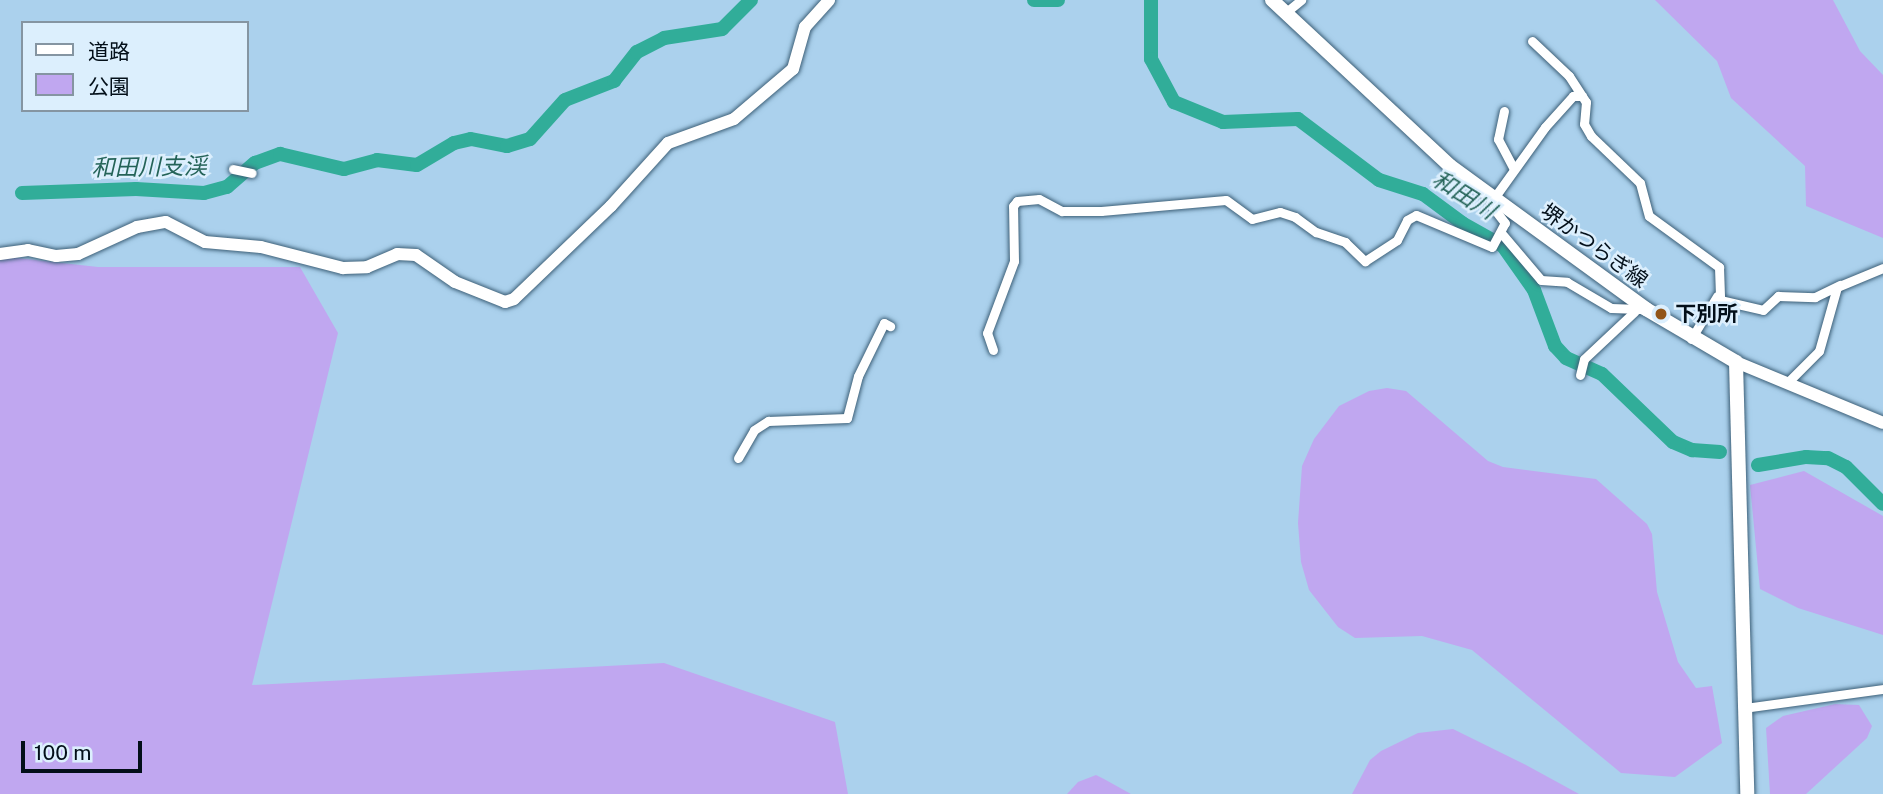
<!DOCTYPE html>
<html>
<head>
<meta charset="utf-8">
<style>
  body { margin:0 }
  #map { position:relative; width:1883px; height:794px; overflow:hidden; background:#abd1ed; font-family:"Public Sans","Noto Sans JP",sans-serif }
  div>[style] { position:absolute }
  .green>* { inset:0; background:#c0a7f0 }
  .river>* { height:14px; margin:-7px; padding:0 7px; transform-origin:7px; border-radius:7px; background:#31ad99 }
  .roads { filter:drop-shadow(0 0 2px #3d6078) drop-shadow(0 0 2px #3d6078) }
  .street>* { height:9px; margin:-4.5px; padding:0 4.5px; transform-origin:4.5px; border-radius:4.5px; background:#fff }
  .secondary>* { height:12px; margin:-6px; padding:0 6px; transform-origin:6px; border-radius:6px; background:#fff }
  .primary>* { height:14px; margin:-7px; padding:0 7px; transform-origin:7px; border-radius:7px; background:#fff }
  .dots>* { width:19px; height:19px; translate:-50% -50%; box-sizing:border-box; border:4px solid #dceffd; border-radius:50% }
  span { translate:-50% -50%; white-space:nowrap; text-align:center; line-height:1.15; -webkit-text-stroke:5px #dceffd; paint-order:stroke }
  .street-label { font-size:21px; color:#030f19 }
  .poi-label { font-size:21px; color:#030f19; font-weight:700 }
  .left { translate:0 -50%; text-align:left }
  .water-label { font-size:23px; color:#246358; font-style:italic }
  .legend { position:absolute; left:21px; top:21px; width:228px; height:91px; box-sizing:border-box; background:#dceffd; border:2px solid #8595a2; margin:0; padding:9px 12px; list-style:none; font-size:21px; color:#030f19 }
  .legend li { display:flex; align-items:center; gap:14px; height:35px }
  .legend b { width:35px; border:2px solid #8595a2 }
  .scale { position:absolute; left:21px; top:741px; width:121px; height:32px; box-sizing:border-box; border:4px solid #030f19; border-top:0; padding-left:9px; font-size:21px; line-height:24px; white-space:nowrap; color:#030f19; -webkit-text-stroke:5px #dceffd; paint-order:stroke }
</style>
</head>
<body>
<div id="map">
  <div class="green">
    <i style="clip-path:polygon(1655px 0,1833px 0,1860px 51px,1883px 75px,1883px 238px,1806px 206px,1805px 166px,1731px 98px,1717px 61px)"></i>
    <i style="clip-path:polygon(0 256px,98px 267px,300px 267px,338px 333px,252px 685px,664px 663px,835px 722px,848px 794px,0 794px)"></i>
    <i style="clip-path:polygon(1387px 388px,1406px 391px,1488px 461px,1503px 467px,1596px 479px,1647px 524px,1652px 534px,1657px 592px,1678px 662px,1696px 688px,1712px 686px,1722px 743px,1675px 777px,1621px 773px,1472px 650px,1422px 636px,1355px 638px,1338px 627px,1309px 590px,1301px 562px,1298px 523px,1302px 466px,1314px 439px,1339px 406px,1369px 391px)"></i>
    <i style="clip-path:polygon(1804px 471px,1883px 516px,1883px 635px,1798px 608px,1760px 589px,1750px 485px)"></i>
    <i style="clip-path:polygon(1835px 704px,1859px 705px,1872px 726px,1867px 738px,1806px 794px,1770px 794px,1766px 728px,1783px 716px)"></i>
    <i style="clip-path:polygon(1453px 729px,1526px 765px,1579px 794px,1352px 794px,1370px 760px,1381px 751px,1418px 733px)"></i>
    <i style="clip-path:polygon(1096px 775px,1104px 779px,1131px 794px,1067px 794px,1078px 782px)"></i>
  </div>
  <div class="river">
    <i style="left:1034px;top:0;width:24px"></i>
    <i style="left:1151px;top:0;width:59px;rotate:90deg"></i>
    <i style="left:1151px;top:59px;width:49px;rotate:61.9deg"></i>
    <i style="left:1174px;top:102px;width:53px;rotate:22.2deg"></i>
    <i style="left:1223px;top:122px;width:75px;rotate:-2.3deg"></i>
    <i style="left:1298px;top:119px;width:101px;rotate:37deg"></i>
    <i style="left:1379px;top:180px;width:46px;rotate:17.7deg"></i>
    <i style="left:1423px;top:194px;width:49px;rotate:36.6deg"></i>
    <i style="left:1462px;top:223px;width:47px;rotate:29.3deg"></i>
    <i style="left:1503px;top:246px;width:54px;rotate:54.8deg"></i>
    <i style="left:1534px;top:290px;width:60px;rotate:69.4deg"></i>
    <i style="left:1555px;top:346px;width:16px;rotate:47deg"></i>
    <i style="left:1566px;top:358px;width:39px;rotate:24deg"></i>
    <i style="left:1602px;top:374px;width:98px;rotate:43.8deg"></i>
    <i style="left:1673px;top:442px;width:21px;rotate:23deg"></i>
    <i style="left:1692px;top:450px;width:28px;rotate:4deg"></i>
    <i style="left:22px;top:193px;width:114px;rotate:-2deg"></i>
    <i style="left:136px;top:189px;width:68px;rotate:3.4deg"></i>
    <i style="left:204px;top:193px;width:24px;rotate:-15deg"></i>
    <i style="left:227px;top:187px;width:37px;rotate:-41deg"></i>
    <i style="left:255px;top:163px;width:27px;rotate:-20deg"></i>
    <i style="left:280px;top:154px;width:66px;rotate:13.2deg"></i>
    <i style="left:344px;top:169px;width:34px;rotate:-15deg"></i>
    <i style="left:377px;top:160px;width:40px;rotate:7.1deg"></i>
    <i style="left:417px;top:165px;width:43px;rotate:-30.7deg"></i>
    <i style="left:454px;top:143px;width:17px;rotate:-13deg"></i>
    <i style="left:471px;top:139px;width:37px;rotate:11deg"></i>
    <i style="left:507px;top:146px;width:24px;rotate:-17deg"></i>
    <i style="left:530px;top:139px;width:52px;rotate:-48.1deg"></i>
    <i style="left:565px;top:100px;width:53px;rotate:-21.2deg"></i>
    <i style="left:614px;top:81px;width:37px;rotate:-52deg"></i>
    <i style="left:637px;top:52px;width:30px;rotate:-27deg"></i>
    <i style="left:664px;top:38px;width:59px;rotate:-8.8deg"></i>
    <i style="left:722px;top:29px;width:41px;rotate:-45deg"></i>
    <i style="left:1758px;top:465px;width:49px;rotate:-9.5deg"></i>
    <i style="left:1806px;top:457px;width:22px;rotate:3deg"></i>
    <i style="left:1828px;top:458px;width:20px;rotate:27deg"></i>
    <i style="left:1846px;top:467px;width:52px;rotate:45deg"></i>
  </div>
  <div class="roads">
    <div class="street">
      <i style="left:1285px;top:13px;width:21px;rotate:-39deg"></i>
      <i style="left:1532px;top:41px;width:51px;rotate:43.4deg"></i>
      <i style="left:1569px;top:76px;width:31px;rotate:57deg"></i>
      <i style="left:1586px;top:102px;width:22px;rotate:95deg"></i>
      <i style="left:1584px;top:124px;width:14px;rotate:60deg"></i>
      <i style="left:1591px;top:136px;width:68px;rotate:43.8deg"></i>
      <i style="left:1640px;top:183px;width:34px;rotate:75deg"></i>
      <i style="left:1649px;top:216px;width:87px;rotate:36.1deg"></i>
      <i style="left:1719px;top:267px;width:33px;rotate:88deg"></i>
      <i style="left:1720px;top:300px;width:44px;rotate:13.1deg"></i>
      <i style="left:1763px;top:310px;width:21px;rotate:-43deg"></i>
      <i style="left:1778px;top:296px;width:37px;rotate:2deg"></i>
      <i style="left:1815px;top:297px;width:28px;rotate:-26deg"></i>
      <i style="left:1504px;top:111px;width:29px;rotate:102deg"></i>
      <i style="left:1498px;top:139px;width:34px;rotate:62deg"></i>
      <i style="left:233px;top:169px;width:19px;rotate:12deg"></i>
      <i style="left:1502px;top:234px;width:60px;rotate:49.7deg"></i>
      <i style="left:1541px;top:280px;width:26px;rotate:4deg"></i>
      <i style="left:1567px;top:282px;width:51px;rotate:30.6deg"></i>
      <i style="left:1611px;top:308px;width:35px;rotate:2deg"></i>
      <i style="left:1691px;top:339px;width:50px;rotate:-58.8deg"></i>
      <i style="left:993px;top:350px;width:18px;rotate:-109deg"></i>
      <i style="left:987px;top:333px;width:77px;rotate:-69.4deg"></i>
      <i style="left:1014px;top:261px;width:55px;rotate:-91deg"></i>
      <i style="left:1013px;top:206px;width:6px;rotate:-51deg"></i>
      <i style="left:1017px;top:201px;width:22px;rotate:-5deg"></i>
      <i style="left:1039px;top:199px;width:26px;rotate:28deg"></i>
      <i style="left:1062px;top:211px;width:39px"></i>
      <i style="left:1101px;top:211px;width:125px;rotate:-5deg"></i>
      <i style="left:1226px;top:200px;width:32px;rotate:36deg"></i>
      <i style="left:1252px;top:219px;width:29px;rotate:-14deg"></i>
      <i style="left:1280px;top:212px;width:16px;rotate:18deg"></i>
      <i style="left:1295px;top:217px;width:26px;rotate:36deg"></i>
      <i style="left:1316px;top:232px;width:31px;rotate:19deg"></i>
      <i style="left:1345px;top:242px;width:28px;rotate:44deg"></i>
      <i style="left:1365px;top:261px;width:38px;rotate:-33deg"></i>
      <i style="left:1397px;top:240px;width:22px;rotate:-63deg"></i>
      <i style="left:1407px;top:220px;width:10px;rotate:-29deg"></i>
      <i style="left:1416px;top:215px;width:82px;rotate:22.8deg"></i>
      <i style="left:1492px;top:247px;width:27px;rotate:-62deg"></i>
      <i style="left:1505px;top:223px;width:24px;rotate:-128deg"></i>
      <i style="left:1490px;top:204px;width:7px;rotate:-56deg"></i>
      <i style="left:1494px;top:198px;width:87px;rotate:-54.3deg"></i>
      <i style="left:1545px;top:127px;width:42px;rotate:-47.9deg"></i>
      <i style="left:1573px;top:96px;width:9px"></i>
      <i style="left:1580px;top:375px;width:16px;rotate:-76deg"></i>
      <i style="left:1584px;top:359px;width:69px;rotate:-43.2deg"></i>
      <i style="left:1787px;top:383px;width:45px;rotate:-45deg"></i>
      <i style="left:1819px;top:351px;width:66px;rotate:-74.3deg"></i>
      <i style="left:1837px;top:287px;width:50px;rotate:-22.4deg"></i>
      <i style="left:738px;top:458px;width:32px;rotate:-60deg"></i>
      <i style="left:754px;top:430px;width:17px;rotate:-33deg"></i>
      <i style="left:768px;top:421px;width:79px;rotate:-2.2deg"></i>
      <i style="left:847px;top:418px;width:43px;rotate:-75.3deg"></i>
      <i style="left:858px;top:376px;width:59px;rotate:-63.9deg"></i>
      <i style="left:884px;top:323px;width:7px;rotate:27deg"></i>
      <i style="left:1744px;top:708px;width:140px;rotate:-7.8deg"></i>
    </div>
    <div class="secondary">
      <i style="left:0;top:254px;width:28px;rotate:-8deg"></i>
      <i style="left:28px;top:250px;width:29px;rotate:12deg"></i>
      <i style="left:56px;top:256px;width:22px;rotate:-5deg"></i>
      <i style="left:78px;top:254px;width:65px;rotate:-24.6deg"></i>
      <i style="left:137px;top:227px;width:29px;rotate:-10deg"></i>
      <i style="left:166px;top:222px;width:44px;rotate:27.1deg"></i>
      <i style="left:205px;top:242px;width:56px;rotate:5.1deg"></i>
      <i style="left:261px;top:247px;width:85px;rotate:14.4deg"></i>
      <i style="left:343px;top:268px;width:24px;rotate:-2deg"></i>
      <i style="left:367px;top:267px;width:33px;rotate:-23deg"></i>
      <i style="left:397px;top:254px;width:19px;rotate:3deg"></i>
      <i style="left:416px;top:255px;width:47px;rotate:34.7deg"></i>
      <i style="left:455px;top:282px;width:54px;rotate:21.8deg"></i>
      <i style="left:505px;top:302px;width:9px;rotate:-18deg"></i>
      <i style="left:514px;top:299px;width:134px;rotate:-43.8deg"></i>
      <i style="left:611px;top:206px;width:85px;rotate:-47.9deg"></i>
      <i style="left:668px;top:143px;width:70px;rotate:-20deg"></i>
      <i style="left:734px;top:119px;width:77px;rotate:-40.3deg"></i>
      <i style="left:793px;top:69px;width:44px;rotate:-74.1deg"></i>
      <i style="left:805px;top:27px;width:36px;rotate:-48deg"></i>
      <i style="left:1736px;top:362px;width:159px;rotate:22.5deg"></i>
    </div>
    <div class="primary">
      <i style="left:1272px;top:0;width:243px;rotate:43deg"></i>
      <i style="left:1450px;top:166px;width:243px;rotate:36.1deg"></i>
      <i style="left:1646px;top:309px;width:104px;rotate:30.5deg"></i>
      <i style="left:1736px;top:362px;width:432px;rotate:88.5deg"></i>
    </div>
  </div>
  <div class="dots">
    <i style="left:1661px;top:314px;background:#925518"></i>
  </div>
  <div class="street-label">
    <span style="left:1594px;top:246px;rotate:36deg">堺かつらぎ線</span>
  </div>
  <div class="poi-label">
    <span class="left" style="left:1675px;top:314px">下別所</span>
  </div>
  <div class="water-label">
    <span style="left:149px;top:167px;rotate:-1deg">和田川支渓</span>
    <span style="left:1464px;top:195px;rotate:32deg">和田川</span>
  </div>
  <ul class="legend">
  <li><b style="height:9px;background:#fff"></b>道路</li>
  <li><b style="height:19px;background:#c0a7f0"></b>公園</li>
  </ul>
  <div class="scale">100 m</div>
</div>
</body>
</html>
